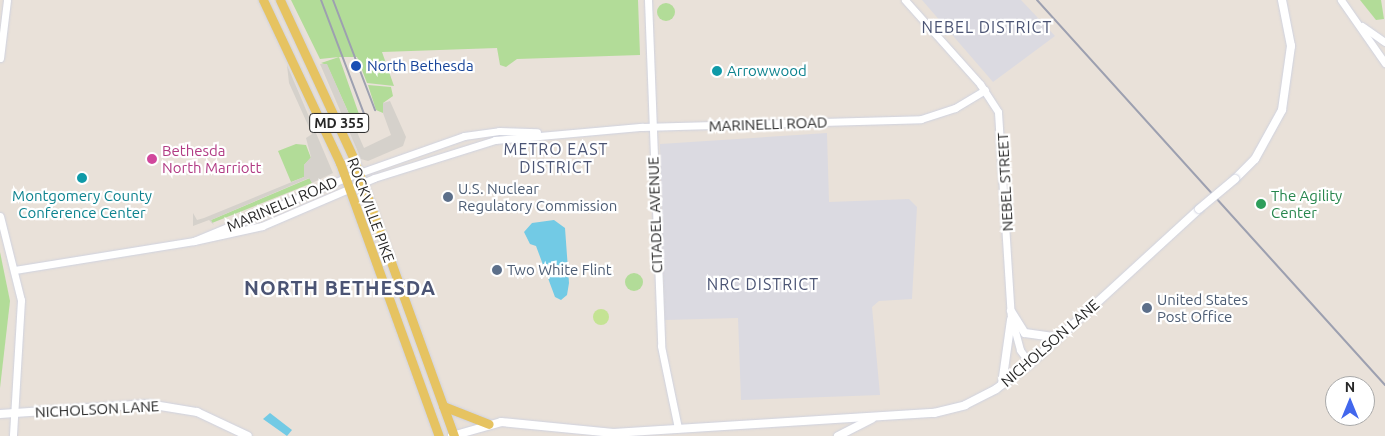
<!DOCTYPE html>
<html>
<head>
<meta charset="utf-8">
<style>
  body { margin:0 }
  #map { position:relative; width:1385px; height:436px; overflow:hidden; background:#e9e1d9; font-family:Ubuntu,sans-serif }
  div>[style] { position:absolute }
  .industrial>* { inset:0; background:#dbdae1 }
  .green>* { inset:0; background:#b2dc98 }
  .round { border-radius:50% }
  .pitch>* { inset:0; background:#c4e394 }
  .plaza>* { inset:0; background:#d5d1cb }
  .water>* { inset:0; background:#72cae5 }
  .roads { filter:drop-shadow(0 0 1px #cfd2df) drop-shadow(0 0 1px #cfd2df) }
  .tertiary>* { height:7px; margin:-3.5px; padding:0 3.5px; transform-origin:3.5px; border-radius:3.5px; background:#fff }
  .secondary>* { height:8px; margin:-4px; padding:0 4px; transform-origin:4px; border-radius:4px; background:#fff }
  .primary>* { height:9px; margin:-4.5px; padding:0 4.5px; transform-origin:4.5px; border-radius:4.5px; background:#e6c361 }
  .rail>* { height:2px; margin:-1px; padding:0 1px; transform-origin:1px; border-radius:1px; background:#9da0b0 }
  .bridges { filter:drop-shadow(0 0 1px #cfd2df) drop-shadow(0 0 1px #cfd2df) }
  .secondary-bridge>* { height:8px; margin:-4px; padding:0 4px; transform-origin:4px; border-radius:4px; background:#fff }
  .dots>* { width:14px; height:14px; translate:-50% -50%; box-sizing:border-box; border:2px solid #fff; border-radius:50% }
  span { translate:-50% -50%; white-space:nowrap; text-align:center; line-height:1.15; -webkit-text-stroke:4.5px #fff; paint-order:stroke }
  .shield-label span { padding:1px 4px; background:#fff; border:1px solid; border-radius:4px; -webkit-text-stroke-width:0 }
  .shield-label { font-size:14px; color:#272727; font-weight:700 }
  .transit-label { font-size:15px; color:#164399 }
  .left { translate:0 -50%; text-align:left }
  .culture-label { font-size:15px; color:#0d838f }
  .street-label { font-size:15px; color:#272727 }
  .hotel-label { font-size:15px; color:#b23c85 }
  .service-label { font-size:15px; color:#4e5e75 }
  .leisure-label { font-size:15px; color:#27864d }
  .neighbourhood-label { font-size:16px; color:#4b5474; letter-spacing:1px }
  .district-label { font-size:20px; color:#4b5474; font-weight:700; letter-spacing:1px }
  .north { position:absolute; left:1325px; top:376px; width:50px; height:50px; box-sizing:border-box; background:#fff; border:1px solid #a9a9a9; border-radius:50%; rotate:0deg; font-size:14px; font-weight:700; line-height:20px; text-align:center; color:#272727 }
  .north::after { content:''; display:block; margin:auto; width:18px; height:22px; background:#4267ed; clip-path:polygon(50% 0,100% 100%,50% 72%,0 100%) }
</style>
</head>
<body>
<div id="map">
  <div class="industrial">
    <i style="clip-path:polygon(922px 0,1021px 0,1055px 36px,993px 82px)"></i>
    <i style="clip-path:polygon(827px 133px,829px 202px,909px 199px,917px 207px,912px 299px,879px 301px,872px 307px,880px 395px,741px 400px,738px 318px,665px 320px,660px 144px)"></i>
  </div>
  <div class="green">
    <i style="clip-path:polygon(291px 0,638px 0,640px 55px,517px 59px,506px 67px,500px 65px,497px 48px,382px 52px,394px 86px,367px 83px,357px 57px,339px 57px,360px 117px,355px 118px,358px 134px,327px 65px,321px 63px,339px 57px,320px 59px)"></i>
    <i style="clip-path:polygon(1360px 0,1381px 0,1384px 19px,1376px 20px)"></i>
    <i class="round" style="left:657px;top:3px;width:18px;height:18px"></i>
    <i style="clip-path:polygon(368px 85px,391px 87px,393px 96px,383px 103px,383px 113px,376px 110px)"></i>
    <i style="clip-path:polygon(296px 144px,306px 145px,311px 158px,304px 165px,304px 177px,291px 182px,278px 151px)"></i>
    <i style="clip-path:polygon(310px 178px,312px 183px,212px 223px,211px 220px)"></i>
    <i style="clip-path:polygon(0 252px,10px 301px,0 388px)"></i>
    <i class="round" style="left:625px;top:273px;width:18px;height:18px"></i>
  </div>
  <div class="pitch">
    <i class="round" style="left:593px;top:309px;width:16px;height:16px"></i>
  </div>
  <div class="plaza">
    <i style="clip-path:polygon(320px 64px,327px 64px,364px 148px,391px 135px,383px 113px,383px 103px,390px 101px,406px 137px,403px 146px,368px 161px,361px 159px)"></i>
    <i style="clip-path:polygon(287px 65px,333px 173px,312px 183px,309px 178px,211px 220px,214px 225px,209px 220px,193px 226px,193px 213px,197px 220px,204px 218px,304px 177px,304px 165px,311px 157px,306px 138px,312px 134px,289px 83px)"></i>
  </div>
  <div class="water">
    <i style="clip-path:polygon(554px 220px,565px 228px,569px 283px,567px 295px,561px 300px,555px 297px,536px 246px,530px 244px,524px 232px,532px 223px)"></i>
    <i style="clip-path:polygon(270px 413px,292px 430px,287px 436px,263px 419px)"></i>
  </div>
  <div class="roads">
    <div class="tertiary">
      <i style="left:648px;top:0;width:346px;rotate:87.8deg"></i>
      <i style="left:661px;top:346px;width:84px;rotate:78.3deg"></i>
      <i style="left:905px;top:0;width:113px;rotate:48.2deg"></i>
      <i style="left:980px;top:84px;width:33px;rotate:57deg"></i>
      <i style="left:998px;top:112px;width:204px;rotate:86.4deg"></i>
      <i style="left:1011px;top:316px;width:35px;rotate:75deg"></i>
      <i style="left:1020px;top:350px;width:17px;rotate:54deg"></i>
      <i style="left:1341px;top:0;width:77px;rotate:55.1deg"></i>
      <i style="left:1362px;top:26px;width:28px;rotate:35deg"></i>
      <i style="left:0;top:58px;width:58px;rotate:-83.1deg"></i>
      <i style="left:0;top:216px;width:87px;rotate:76deg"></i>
      <i style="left:21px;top:300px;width:136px;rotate:93.4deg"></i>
      <i style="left:194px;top:241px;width:70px;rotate:-12.4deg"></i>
      <i style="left:262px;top:226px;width:122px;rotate:-23.2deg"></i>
      <i style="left:374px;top:178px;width:127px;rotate:-17.4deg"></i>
      <i style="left:495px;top:140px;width:148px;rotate:-5.1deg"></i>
      <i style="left:642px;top:127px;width:279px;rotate:-1.6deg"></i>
      <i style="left:921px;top:119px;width:36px;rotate:-18deg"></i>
      <i style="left:955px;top:108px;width:35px;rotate:-31deg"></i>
      <i style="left:15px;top:270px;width:181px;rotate:-9.2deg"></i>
      <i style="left:194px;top:241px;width:164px;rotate:-22.6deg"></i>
      <i style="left:345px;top:178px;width:126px;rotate:-19.4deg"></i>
      <i style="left:464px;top:136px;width:35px;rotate:-8deg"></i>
      <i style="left:499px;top:131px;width:38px;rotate:2deg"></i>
    </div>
    <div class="secondary">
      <i style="left:1235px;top:179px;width:28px;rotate:-45deg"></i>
      <i style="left:1255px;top:159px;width:56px;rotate:-61.1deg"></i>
      <i style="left:1282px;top:110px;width:65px;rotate:-82deg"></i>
      <i style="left:1291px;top:46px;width:47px;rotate:-101.1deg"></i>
      <i style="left:1011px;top:311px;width:26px;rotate:58deg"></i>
      <i style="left:1025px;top:333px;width:34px;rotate:8deg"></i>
      <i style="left:1002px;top:384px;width:65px;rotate:-82deg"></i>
      <i style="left:0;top:414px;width:148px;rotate:-3.9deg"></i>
      <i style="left:148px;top:404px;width:50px;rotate:9.3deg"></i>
      <i style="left:197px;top:412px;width:56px;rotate:25.2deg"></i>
      <i style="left:452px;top:436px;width:51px;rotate:-15.9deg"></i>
      <i style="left:501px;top:422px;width:113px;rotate:5.6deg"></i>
      <i style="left:613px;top:433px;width:322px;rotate:-3.6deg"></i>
      <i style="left:934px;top:413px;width:32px;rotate:-14deg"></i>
      <i style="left:965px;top:405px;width:35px;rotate:-27deg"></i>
      <i style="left:996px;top:389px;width:42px;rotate:-36.3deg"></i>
      <i style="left:1030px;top:364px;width:229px;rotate:-42.5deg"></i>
      <i style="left:838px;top:436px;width:38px;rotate:-27deg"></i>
    </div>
    <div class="primary">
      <i style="left:263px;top:0;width:180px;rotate:64.7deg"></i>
      <i style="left:340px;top:163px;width:290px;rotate:70.1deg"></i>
      <i style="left:280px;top:0;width:173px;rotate:65.1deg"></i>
      <i style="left:353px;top:157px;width:297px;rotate:70.1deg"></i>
      <i style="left:443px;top:406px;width:49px;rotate:21.4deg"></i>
    </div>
  </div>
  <div class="rail">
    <i style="left:321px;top:0;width:122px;rotate:69.3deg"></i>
    <i style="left:333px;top:0;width:118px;rotate:69.1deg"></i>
    <i style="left:1037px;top:0;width:519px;rotate:47.89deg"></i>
  </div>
  <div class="bridges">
    <div class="secondary-bridge">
      <i style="left:1199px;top:209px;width:47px;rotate:-39.8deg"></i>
    </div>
  </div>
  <div class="dots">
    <i style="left:356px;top:66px;background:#1a4fb4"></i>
    <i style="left:717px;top:71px;background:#0f9aa8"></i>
    <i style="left:152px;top:159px;background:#d1479c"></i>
    <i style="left:82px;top:178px;background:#0f9aa8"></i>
    <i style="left:448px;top:197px;background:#5c6f8a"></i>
    <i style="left:1261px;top:204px;background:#2e9e5b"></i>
    <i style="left:497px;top:270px;background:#5c6f8a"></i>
    <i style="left:1147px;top:308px;background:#5c6f8a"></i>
  </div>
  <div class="shield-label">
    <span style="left:339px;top:123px">MD 355</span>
  </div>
  <div class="transit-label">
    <span class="left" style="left:367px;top:66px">North Bethesda</span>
  </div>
  <div class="culture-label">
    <span class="left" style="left:727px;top:71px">Arrowwood</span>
    <span style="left:82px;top:204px">Montgomery County<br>Conference Center</span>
  </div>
  <div class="street-label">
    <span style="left:768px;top:124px;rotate:-2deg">MARINELLI ROAD</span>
    <span style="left:1005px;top:182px;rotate:-93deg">NEBEL STREET</span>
    <span style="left:282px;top:204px;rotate:-23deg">MARINELLI ROAD</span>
    <span style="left:371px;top:210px;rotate:70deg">ROCKVILLE PIKE</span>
    <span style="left:655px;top:215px;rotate:-92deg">CITADEL AVENUE</span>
    <span style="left:1050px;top:343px;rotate:-41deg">NICHOLSON LANE</span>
    <span style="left:97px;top:409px;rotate:-3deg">NICHOLSON LANE</span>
  </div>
  <div class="hotel-label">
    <span class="left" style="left:162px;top:159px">Bethesda<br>North Marriott</span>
  </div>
  <div class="service-label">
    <span class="left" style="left:458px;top:197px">U.S. Nuclear<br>Regulatory Commission</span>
    <span class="left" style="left:507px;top:270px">Two White Flint</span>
    <span class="left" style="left:1157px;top:308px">United States<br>Post Office</span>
  </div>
  <div class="leisure-label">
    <span class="left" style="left:1271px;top:204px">The Agility<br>Center</span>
  </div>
  <div class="neighbourhood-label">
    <span style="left:987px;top:27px">NEBEL DISTRICT</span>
    <span style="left:556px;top:158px">METRO EAST<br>DISTRICT</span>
    <span style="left:763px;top:284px">NRC DISTRICT</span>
  </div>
  <div class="district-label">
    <span style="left:340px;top:287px">NORTH BETHESDA</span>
  </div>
  <div class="north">N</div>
</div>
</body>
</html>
